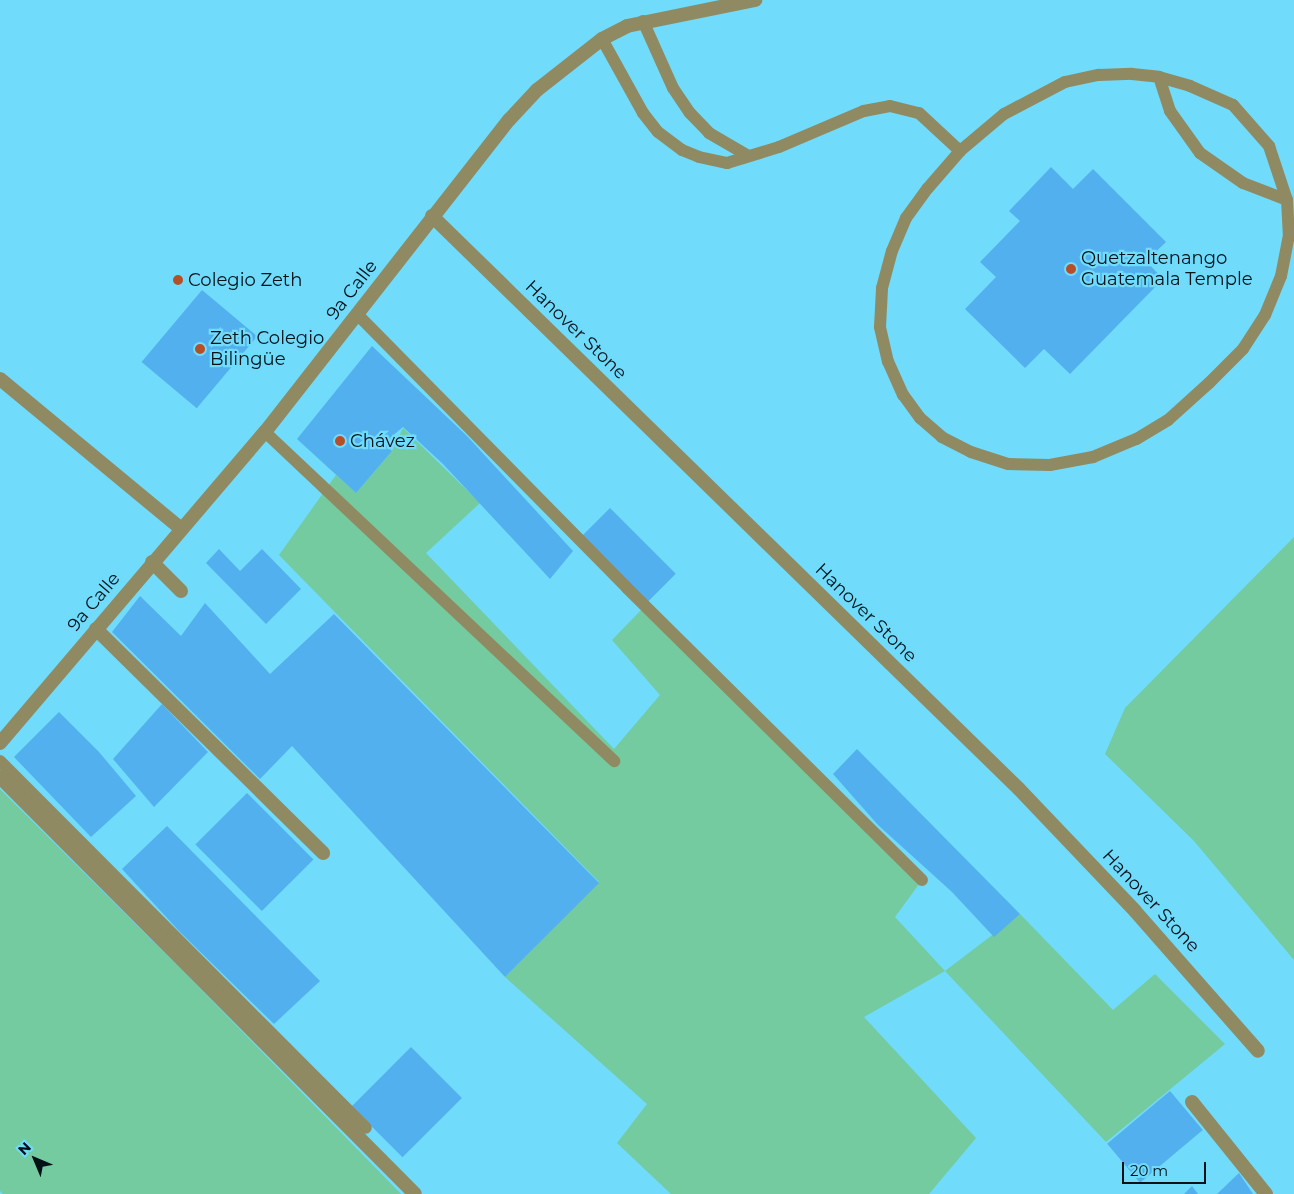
<!DOCTYPE html>
<html>
<head>
<meta charset="utf-8">
<style>
  body { margin:0 }
  #map { position:relative; width:1294px; height:1194px; overflow:hidden; background:#70dbfb; font-family:Montserrat,sans-serif }
  div>[style] { position:absolute }
  .green>* { inset:0; background:#73cb9f }
  .building>* { inset:0; background:#53b0ee; transform-origin:0 0 }
  .service>* { height:12px; margin:-6px; padding:0 6px; transform-origin:6px; border-radius:6px; background:#908a62 }
  .pedestrian>* { height:14px; margin:-7px; padding:0 7px; transform-origin:7px; border-radius:7px; background:#908a62 }
  .minor>* { height:14px; margin:-7px; padding:0 7px; transform-origin:7px; border-radius:7px; background:#908a62 }
  .tertiary>* { height:14px; margin:-7px; padding:0 7px; transform-origin:7px; border-radius:7px; background:#908a62 }
  .dots>* { width:14px; height:14px; translate:-50% -50%; box-sizing:border-box; border:2px solid #70dbfb; border-radius:50% }
  span { translate:-50% -50%; white-space:nowrap; text-align:center; line-height:1.15; -webkit-text-stroke:4.5px #70dbfb; paint-order:stroke }
  .poi-label { font-size:18px; color:#001118 }
  .left { translate:0 -50%; text-align:left }
  .street-label { font-size:18px; color:#001118 }
  .north { position:absolute; left:10px; top:1134px; width:50px; height:50px; -webkit-text-stroke:4px #70dbfb; paint-order:stroke; rotate:315deg; font-size:14px; font-weight:700; line-height:20px; text-align:center; color:#001118 }
  .north::after { content:''; display:block; margin:auto; width:18px; height:22px; background:#001118; clip-path:polygon(50% 0,100% 100%,50% 72%,0 100%) }
  .scale { position:absolute; left:1122px; top:1162px; width:84px; height:22px; box-sizing:border-box; border:2px solid #001118; border-top:0; padding-left:6px; font-size:15px; line-height:18px; white-space:nowrap; color:#001118; -webkit-text-stroke:4px #70dbfb; paint-order:stroke }
</style>
</head>
<body>
<div id="map">
  <div class="green">
    <i style="clip-path:polygon(403px 428px,480px 503px,426px 553px,614px 749px,660px 695px,612px 640px,645px 606px,922px 880px,895px 917px,945px 971px,1020px 914px,1113px 1010px,1155px 974px,1225px 1044px,1106px 1142px,945px 971px,864px 1017px,976px 1138px,929px 1194px,671px 1194px,617px 1143px,647px 1104px,505px 977px,599px 882px,279px 555px,336px 475px,356px 493px,392px 451px)"></i>
    <i style="clip-path:polygon(1294px 537px,1294px 960px,1194px 841px,1105px 754px,1125px 708px)"></i>
    <i style="clip-path:polygon(0 789px,180px 968px,401px 1194px,3px 1194px,0 1191px)"></i>
  </div>
  <div class="building">
    <i style="clip-path:polygon(1051px 167px,1073px 189px,1093px 169px,1166px 242px,1146px 261px,1163px 279px,1070px 374px,1044px 349px,1025px 368px,965px 309px,996px 277px,980px 262px,1020px 221px,1009px 211px)"></i>
    <i style="left:202px;top:290px;width:72px;height:94px;rotate:40deg"></i>
    <i style="clip-path:polygon(372px 346px,467px 436px,573px 551px,550px 579px,443px 464px,403px 427px,384px 443px,392px 451px,356px 493px,297px 439px)"></i>
    <i style="left:610px;top:508px;width:93px;height:41px;rotate:45deg"></i>
    <i style="clip-path:polygon(219px 549px,240px 571px,262px 549px,301px 589px,266px 624px,206px 563px)"></i>
    <i style="clip-path:polygon(140px 596px,181px 636px,205px 603px,270px 674px,334px 614px,599px 883px,505px 977px,292px 746px,260px 779px,112px 632px)"></i>
    <i style="clip-path:polygon(162px 704px,208px 752px,154px 807px,113px 759px)"></i>
    <i style="clip-path:polygon(59px 712px,99px 752px,136px 796px,91px 837px,14px 757px)"></i>
    <i style="clip-path:polygon(857px 749px,1020px 914px,994px 937px,952px 892px,878px 825px,833px 774px)"></i>
    <i style="left:247px;top:793px;width:94px;height:73px;rotate:45deg"></i>
    <i style="clip-path:polygon(167px 826px,320px 981px,274px 1024px,179px 931px,122px 869px)"></i>
    <i style="left:411px;top:1047px;width:72px;height:84px;rotate:45deg"></i>
    <i style="left:1170px;top:1091px;width:51px;height:82px;rotate:50deg"></i>
    <i style="clip-path:polygon(1239px 1173px,1253px 1194px,1217px 1194px)"></i>
    <i style="clip-path:polygon(1192px 1186px,1198px 1194px,1184px 1194px)"></i>
  </div>
  <div class="service">
    <i style="left:643px;top:21px;width:73px;rotate:65.9deg"></i>
    <i style="left:673px;top:88px;width:30px;rotate:56deg"></i>
    <i style="left:690px;top:113px;width:28px;rotate:46deg"></i>
    <i style="left:709px;top:133px;width:44px;rotate:30.1deg"></i>
    <i style="left:602px;top:39px;width:85px;rotate:61deg"></i>
    <i style="left:643px;top:113px;width:24px;rotate:52deg"></i>
    <i style="left:658px;top:132px;width:30px;rotate:37deg"></i>
    <i style="left:682px;top:150px;width:18px;rotate:22deg"></i>
    <i style="left:699px;top:157px;width:29px;rotate:12deg"></i>
    <i style="left:727px;top:163px;width:54px;rotate:-17.1deg"></i>
    <i style="left:779px;top:147px;width:92px;rotate:-23deg"></i>
    <i style="left:864px;top:111px;width:26px;rotate:-11deg"></i>
    <i style="left:890px;top:106px;width:30px;rotate:14deg"></i>
    <i style="left:919px;top:113px;width:56px;rotate:42.8deg"></i>
    <i style="left:1132px;top:74px;width:27px;rotate:6deg"></i>
    <i style="left:1159px;top:77px;width:32px;rotate:16deg"></i>
    <i style="left:1190px;top:86px;width:47px;rotate:23.8deg"></i>
    <i style="left:1233px;top:105px;width:55px;rotate:48.7deg"></i>
    <i style="left:1269px;top:146px;width:57px;rotate:71.6deg"></i>
    <i style="left:1287px;top:200px;width:35px;rotate:87deg"></i>
    <i style="left:1289px;top:235px;width:42px;rotate:101deg"></i>
    <i style="left:1281px;top:276px;width:42px;rotate:112.3deg"></i>
    <i style="left:1265px;top:315px;width:40px;rotate:122.9deg"></i>
    <i style="left:1243px;top:349px;width:48px;rotate:135deg"></i>
    <i style="left:1209px;top:383px;width:55px;rotate:137.9deg"></i>
    <i style="left:1168px;top:420px;width:37px;rotate:149deg"></i>
    <i style="left:1136px;top:439px;width:47px;rotate:157.3deg"></i>
    <i style="left:1093px;top:457px;width:44px;rotate:169.5deg"></i>
    <i style="left:1050px;top:465px;width:42px;rotate:-178.6deg"></i>
    <i style="left:1008px;top:464px;width:39px;rotate:-162deg"></i>
    <i style="left:971px;top:452px;width:33px;rotate:-153deg"></i>
    <i style="left:942px;top:437px;width:29px;rotate:-139deg"></i>
    <i style="left:920px;top:418px;width:29px;rotate:-126deg"></i>
    <i style="left:903px;top:395px;width:36px;rotate:-114deg"></i>
    <i style="left:888px;top:362px;width:36px;rotate:-103deg"></i>
    <i style="left:880px;top:327px;width:39px;rotate:-87deg"></i>
    <i style="left:882px;top:288px;width:38px;rotate:-75deg"></i>
    <i style="left:892px;top:251px;width:36px;rotate:-67deg"></i>
    <i style="left:906px;top:218px;width:37px;rotate:-54deg"></i>
    <i style="left:928px;top:188px;width:49px;rotate:-49.1deg"></i>
    <i style="left:960px;top:151px;width:57px;rotate:-40.1deg"></i>
    <i style="left:1004px;top:114px;width:69px;rotate:-27.7deg"></i>
    <i style="left:1065px;top:82px;width:35px;rotate:-12deg"></i>
    <i style="left:1099px;top:75px;width:33px;rotate:-2deg"></i>
    <i style="left:1159px;top:77px;width:36px;rotate:72deg"></i>
    <i style="left:1170px;top:111px;width:52px;rotate:54.5deg"></i>
    <i style="left:1200px;top:153px;width:52px;rotate:34.9deg"></i>
    <i style="left:1243px;top:183px;width:47px;rotate:21.1deg"></i>
    <i style="left:357px;top:314px;width:385px;rotate:45.4deg"></i>
    <i style="left:627px;top:588px;width:415px;rotate:44.7deg"></i>
    <i style="left:265px;top:432px;width:480px;rotate:43.3deg"></i>
    <i style="left:0;top:761px;width:518px;rotate:45.08deg"></i>
  </div>
  <div class="pedestrian">
    <i style="left:96px;top:629px;width:319px;rotate:44.6deg"></i>
  </div>
  <div class="minor">
    <i style="left:432px;top:216px;width:820px;rotate:44.31deg"></i>
    <i style="left:1019px;top:789px;width:168px;rotate:46.4deg"></i>
    <i style="left:1135px;top:911px;width:186px;rotate:48.7deg"></i>
    <i style="left:0;top:379px;width:234px;rotate:39.6deg"></i>
    <i style="left:152px;top:562px;width:41px;rotate:45deg"></i>
    <i style="left:0;top:777px;width:588px;rotate:45.14deg"></i>
    <i style="left:1192px;top:1102px;width:118px;rotate:51.2deg"></i>
  </div>
  <div class="tertiary">
    <i style="left:0;top:743px;width:409px;rotate:-49.6deg"></i>
    <i style="left:265px;top:432px;width:396px;rotate:-52deg"></i>
    <i style="left:509px;top:120px;width:41px;rotate:-47deg"></i>
    <i style="left:537px;top:90px;width:83px;rotate:-38.1deg"></i>
    <i style="left:602px;top:39px;width:28px;rotate:-27deg"></i>
    <i style="left:627px;top:26px;width:131px;rotate:-11.5deg"></i>
  </div>
  <div class="dots">
    <i style="left:1071px;top:269px;background:#b64f27"></i>
    <i style="left:178px;top:280px;background:#b64f27"></i>
    <i style="left:200px;top:349px;background:#b64f27"></i>
    <i style="left:340px;top:441px;background:#b64f27"></i>
  </div>
  <div class="poi-label">
    <span class="left" style="left:1081px;top:269px">Quetzaltenango<br>Guatemala Temple</span>
    <span class="left" style="left:188px;top:280px">Colegio Zeth</span>
    <span class="left" style="left:210px;top:349px">Zeth Colegio<br>Bilingüe</span>
    <span class="left" style="left:350px;top:441px">Chávez</span>
  </div>
  <div class="street-label">
    <span style="left:352px;top:290px;rotate:-52deg">9a Calle</span>
    <span style="left:576px;top:330px;rotate:44deg">Hanover Stone</span>
    <span style="left:94px;top:602px;rotate:-50deg">9a Calle</span>
    <span style="left:866px;top:613px;rotate:44deg">Hanover Stone</span>
    <span style="left:1151px;top:901px;rotate:47deg">Hanover Stone</span>
  </div>
  <div class="north">N</div>
  <div class="scale">20 m</div>
</div>
</body>
</html>
